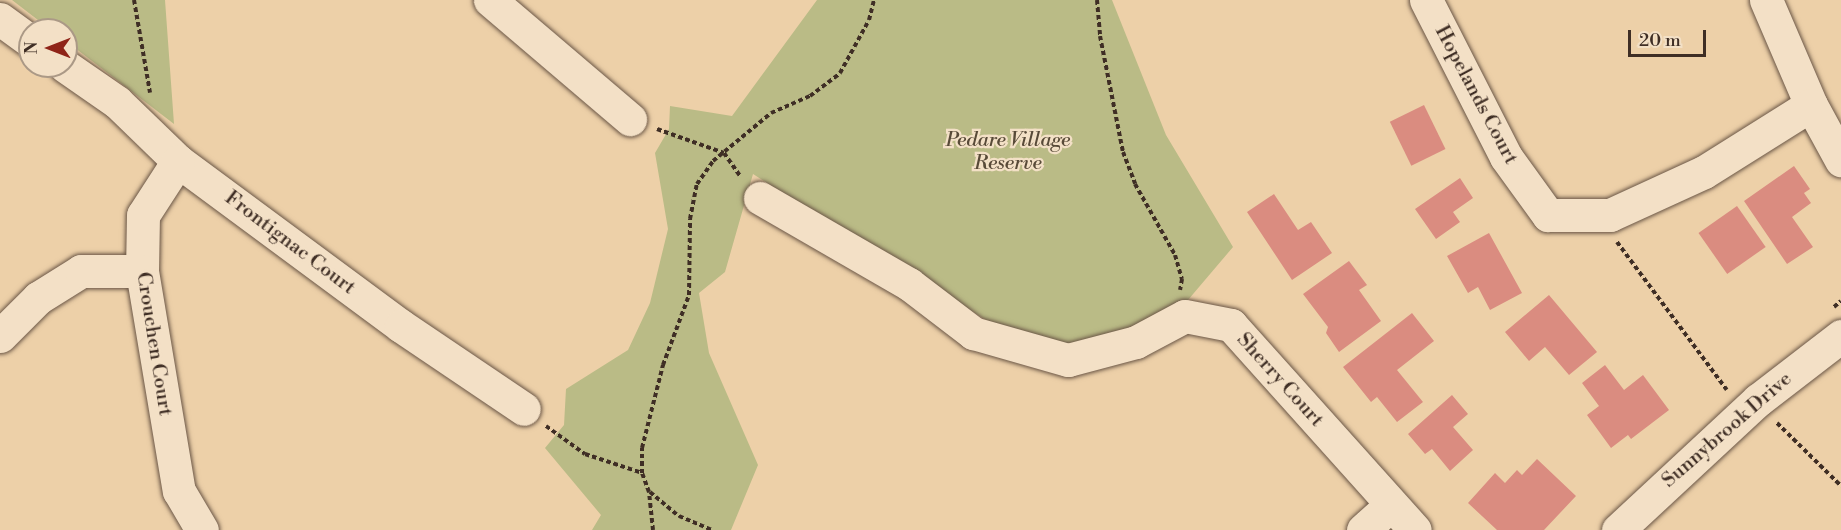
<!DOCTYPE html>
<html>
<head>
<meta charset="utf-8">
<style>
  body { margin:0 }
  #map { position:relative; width:1841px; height:530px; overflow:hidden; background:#edd0a8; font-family:"Libre Bodoni",serif }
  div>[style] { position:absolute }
  .green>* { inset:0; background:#babb86 }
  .building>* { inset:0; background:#da8c80; transform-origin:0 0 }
  .path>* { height:4px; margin-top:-2px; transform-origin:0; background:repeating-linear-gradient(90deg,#3f2e25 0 4.5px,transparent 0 7.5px) }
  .roads { filter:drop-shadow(0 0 2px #6a5646) drop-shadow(0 0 2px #6a5646) }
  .minor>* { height:33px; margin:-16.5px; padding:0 16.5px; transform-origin:16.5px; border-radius:16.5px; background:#f3e0c6 }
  span { translate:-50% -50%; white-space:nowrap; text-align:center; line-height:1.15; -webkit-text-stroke:4.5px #f3e0c6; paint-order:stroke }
  .street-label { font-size:20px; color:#3f2e25 }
  .park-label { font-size:20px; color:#584a38; font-style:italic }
  .north { position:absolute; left:18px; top:18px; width:60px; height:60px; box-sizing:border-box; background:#f3e0c6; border:2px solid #ab9986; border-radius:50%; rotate:270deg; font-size:16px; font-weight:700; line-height:24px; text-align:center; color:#3f2e25 }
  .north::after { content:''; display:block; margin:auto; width:21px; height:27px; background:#8f2418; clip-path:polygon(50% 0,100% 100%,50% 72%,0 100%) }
  .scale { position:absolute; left:1628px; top:30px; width:78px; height:27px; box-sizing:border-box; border:3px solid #3f2e25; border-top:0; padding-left:8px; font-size:18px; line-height:21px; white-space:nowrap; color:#3f2e25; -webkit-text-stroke:4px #f3e0c6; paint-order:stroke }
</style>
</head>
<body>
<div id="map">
  <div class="green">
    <i style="clip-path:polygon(12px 0,165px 0,174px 124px,66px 41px,66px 30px,51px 30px)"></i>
    <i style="clip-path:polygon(817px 0,1112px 0,1166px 135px,1233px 247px,1188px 300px,1127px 336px,1069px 347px,986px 320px,753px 174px,725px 272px,699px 293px,709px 353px,758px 465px,731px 530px,592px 530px,601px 515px,545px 448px,564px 425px,566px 389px,628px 350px,650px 303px,668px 229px,655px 153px,669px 129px,670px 106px,732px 116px)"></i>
  </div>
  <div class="building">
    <i style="left:1424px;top:105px;width:49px;height:38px;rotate:64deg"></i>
    <i style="clip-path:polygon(1794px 166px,1810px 189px,1804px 193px,1811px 203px,1792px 217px,1813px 247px,1787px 264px,1744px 201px)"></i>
    <i style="clip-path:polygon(1460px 178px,1473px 198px,1453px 212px,1460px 222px,1436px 239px,1415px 209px)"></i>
    <i style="clip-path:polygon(1274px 194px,1298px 230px,1311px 222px,1332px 253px,1292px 280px,1247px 212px)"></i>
    <i style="left:1737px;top:206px;width:50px;height:47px;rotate:55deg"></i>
    <i style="clip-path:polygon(1489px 233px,1522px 293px,1490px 310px,1478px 287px,1468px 293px,1447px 256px)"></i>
    <i style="clip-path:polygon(1349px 261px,1367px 285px,1359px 290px,1381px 321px,1339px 352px,1326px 333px,1328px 327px,1303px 294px)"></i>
    <i style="clip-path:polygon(1549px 295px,1597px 352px,1569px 375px,1545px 347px,1529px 361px,1505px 332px)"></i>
    <i style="clip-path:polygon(1412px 313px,1434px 341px,1397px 370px,1423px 402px,1397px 422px,1377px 397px,1371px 402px,1343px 367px)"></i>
    <i style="clip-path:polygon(1605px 365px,1624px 390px,1643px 375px,1669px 410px,1631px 439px,1628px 435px,1611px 448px,1587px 415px,1599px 406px,1582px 383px)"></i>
    <i style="clip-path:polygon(1452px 395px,1468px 414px,1453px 427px,1473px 450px,1450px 471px,1432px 449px,1425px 454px,1408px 434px)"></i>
    <i style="clip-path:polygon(1537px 459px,1576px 496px,1544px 530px,1497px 530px,1468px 503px,1495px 473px,1505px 483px,1517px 470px,1522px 475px)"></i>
  </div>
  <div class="path">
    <i style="left:134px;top:0;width:94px;rotate:80.2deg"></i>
    <i style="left:1097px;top:0;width:36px;rotate:85deg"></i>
    <i style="left:1100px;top:36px;width:118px;rotate:78.8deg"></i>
    <i style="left:1123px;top:152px;width:34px;rotate:69deg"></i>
    <i style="left:1135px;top:184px;width:81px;rotate:60.6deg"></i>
    <i style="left:1175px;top:255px;width:25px;rotate:74deg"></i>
    <i style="left:1182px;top:279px;width:11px;rotate:100deg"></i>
    <i style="left:657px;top:129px;width:71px;rotate:19.7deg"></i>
    <i style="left:724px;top:153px;width:29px;rotate:55deg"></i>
    <i style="left:1617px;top:242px;width:184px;rotate:53.4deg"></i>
    <i style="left:1834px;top:307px;width:9px;rotate:-41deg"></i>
    <i style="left:1777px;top:423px;width:90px;rotate:44.5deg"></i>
    <i style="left:546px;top:426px;width:48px;rotate:35.7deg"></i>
    <i style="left:585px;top:454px;width:60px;rotate:18.4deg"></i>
    <i style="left:650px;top:492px;width:38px;rotate:40deg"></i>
    <i style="left:679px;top:516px;width:36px;rotate:23deg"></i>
    <i style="left:653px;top:530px;width:38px;rotate:-96deg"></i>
    <i style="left:649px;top:492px;width:20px;rotate:-110deg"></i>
    <i style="left:642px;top:473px;width:25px;rotate:-90deg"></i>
    <i style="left:642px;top:448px;width:86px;rotate:-75.8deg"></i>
    <i style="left:663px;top:365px;width:75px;rotate:-69.6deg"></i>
    <i style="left:689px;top:295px;width:76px;rotate:-89.2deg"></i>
    <i style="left:690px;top:219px;width:36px;rotate:-79deg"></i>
    <i style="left:697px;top:184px;width:28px;rotate:-55deg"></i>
    <i style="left:713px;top:161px;width:75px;rotate:-39.6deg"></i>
    <i style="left:771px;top:113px;width:43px;rotate:-23.6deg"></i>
    <i style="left:810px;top:96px;width:38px;rotate:-37deg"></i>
    <i style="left:840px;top:73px;width:60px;rotate:-61.3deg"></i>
    <i style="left:869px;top:20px;width:21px;rotate:-76deg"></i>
  </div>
  <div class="roads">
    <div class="minor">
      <i style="left:490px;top:0;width:184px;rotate:40.4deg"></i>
      <i style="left:1426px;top:0;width:176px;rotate:63deg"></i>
      <i style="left:1506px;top:157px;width:72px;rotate:54.1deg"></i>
      <i style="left:1548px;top:215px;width:62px"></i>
      <i style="left:1610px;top:215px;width:103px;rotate:-24.6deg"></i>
      <i style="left:1704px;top:172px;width:126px;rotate:-32.1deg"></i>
      <i style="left:1766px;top:0;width:114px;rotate:66.8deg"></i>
      <i style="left:1811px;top:105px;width:63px;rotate:61.4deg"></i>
      <i style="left:0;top:19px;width:37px;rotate:36deg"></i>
      <i style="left:65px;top:66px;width:63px;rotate:34.7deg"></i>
      <i style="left:117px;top:102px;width:85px;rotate:44deg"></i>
      <i style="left:178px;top:161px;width:277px;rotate:36.5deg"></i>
      <i style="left:401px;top:326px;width:148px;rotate:34deg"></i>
      <i style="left:178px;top:161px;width:64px;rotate:122.9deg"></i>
      <i style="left:143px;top:215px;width:56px;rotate:91deg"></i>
      <i style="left:142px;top:271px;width:223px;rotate:80.5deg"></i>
      <i style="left:179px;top:491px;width:45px;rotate:59.5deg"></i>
      <i style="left:760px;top:198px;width:172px;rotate:30deg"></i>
      <i style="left:909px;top:284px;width:81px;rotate:37.4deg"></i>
      <i style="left:973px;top:333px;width:99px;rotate:15.9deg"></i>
      <i style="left:1068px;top:360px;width:70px;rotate:-14.8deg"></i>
      <i style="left:1136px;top:342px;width:55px;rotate:-28deg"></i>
      <i style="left:1185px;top:316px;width:47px;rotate:11.1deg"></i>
      <i style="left:1231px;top:325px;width:275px;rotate:48.1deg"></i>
      <i style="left:0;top:336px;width:54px;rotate:-45deg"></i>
      <i style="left:38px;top:298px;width:51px;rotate:-32.1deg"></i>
      <i style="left:81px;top:271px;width:61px"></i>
      <i style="left:1363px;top:530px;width:36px;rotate:-42deg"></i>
      <i style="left:1618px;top:530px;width:191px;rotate:-42.9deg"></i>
      <i style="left:1758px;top:400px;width:105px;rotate:-37.6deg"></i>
    </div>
  </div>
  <div class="street-label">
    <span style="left:1476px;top:95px;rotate:62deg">Hopelands Court</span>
    <span style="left:290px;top:243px;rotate:37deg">Frontignac Court</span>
    <span style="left:154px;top:344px;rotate:81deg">Crouchen Court</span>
    <span style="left:1280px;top:380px;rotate:48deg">Sherry Court</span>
    <span style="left:1727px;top:430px;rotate:-41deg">Sunnybrook Drive</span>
  </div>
  <div class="park-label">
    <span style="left:1008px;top:152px">Pedare Village<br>Reserve</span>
  </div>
  <div class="north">N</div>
  <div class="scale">20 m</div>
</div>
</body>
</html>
